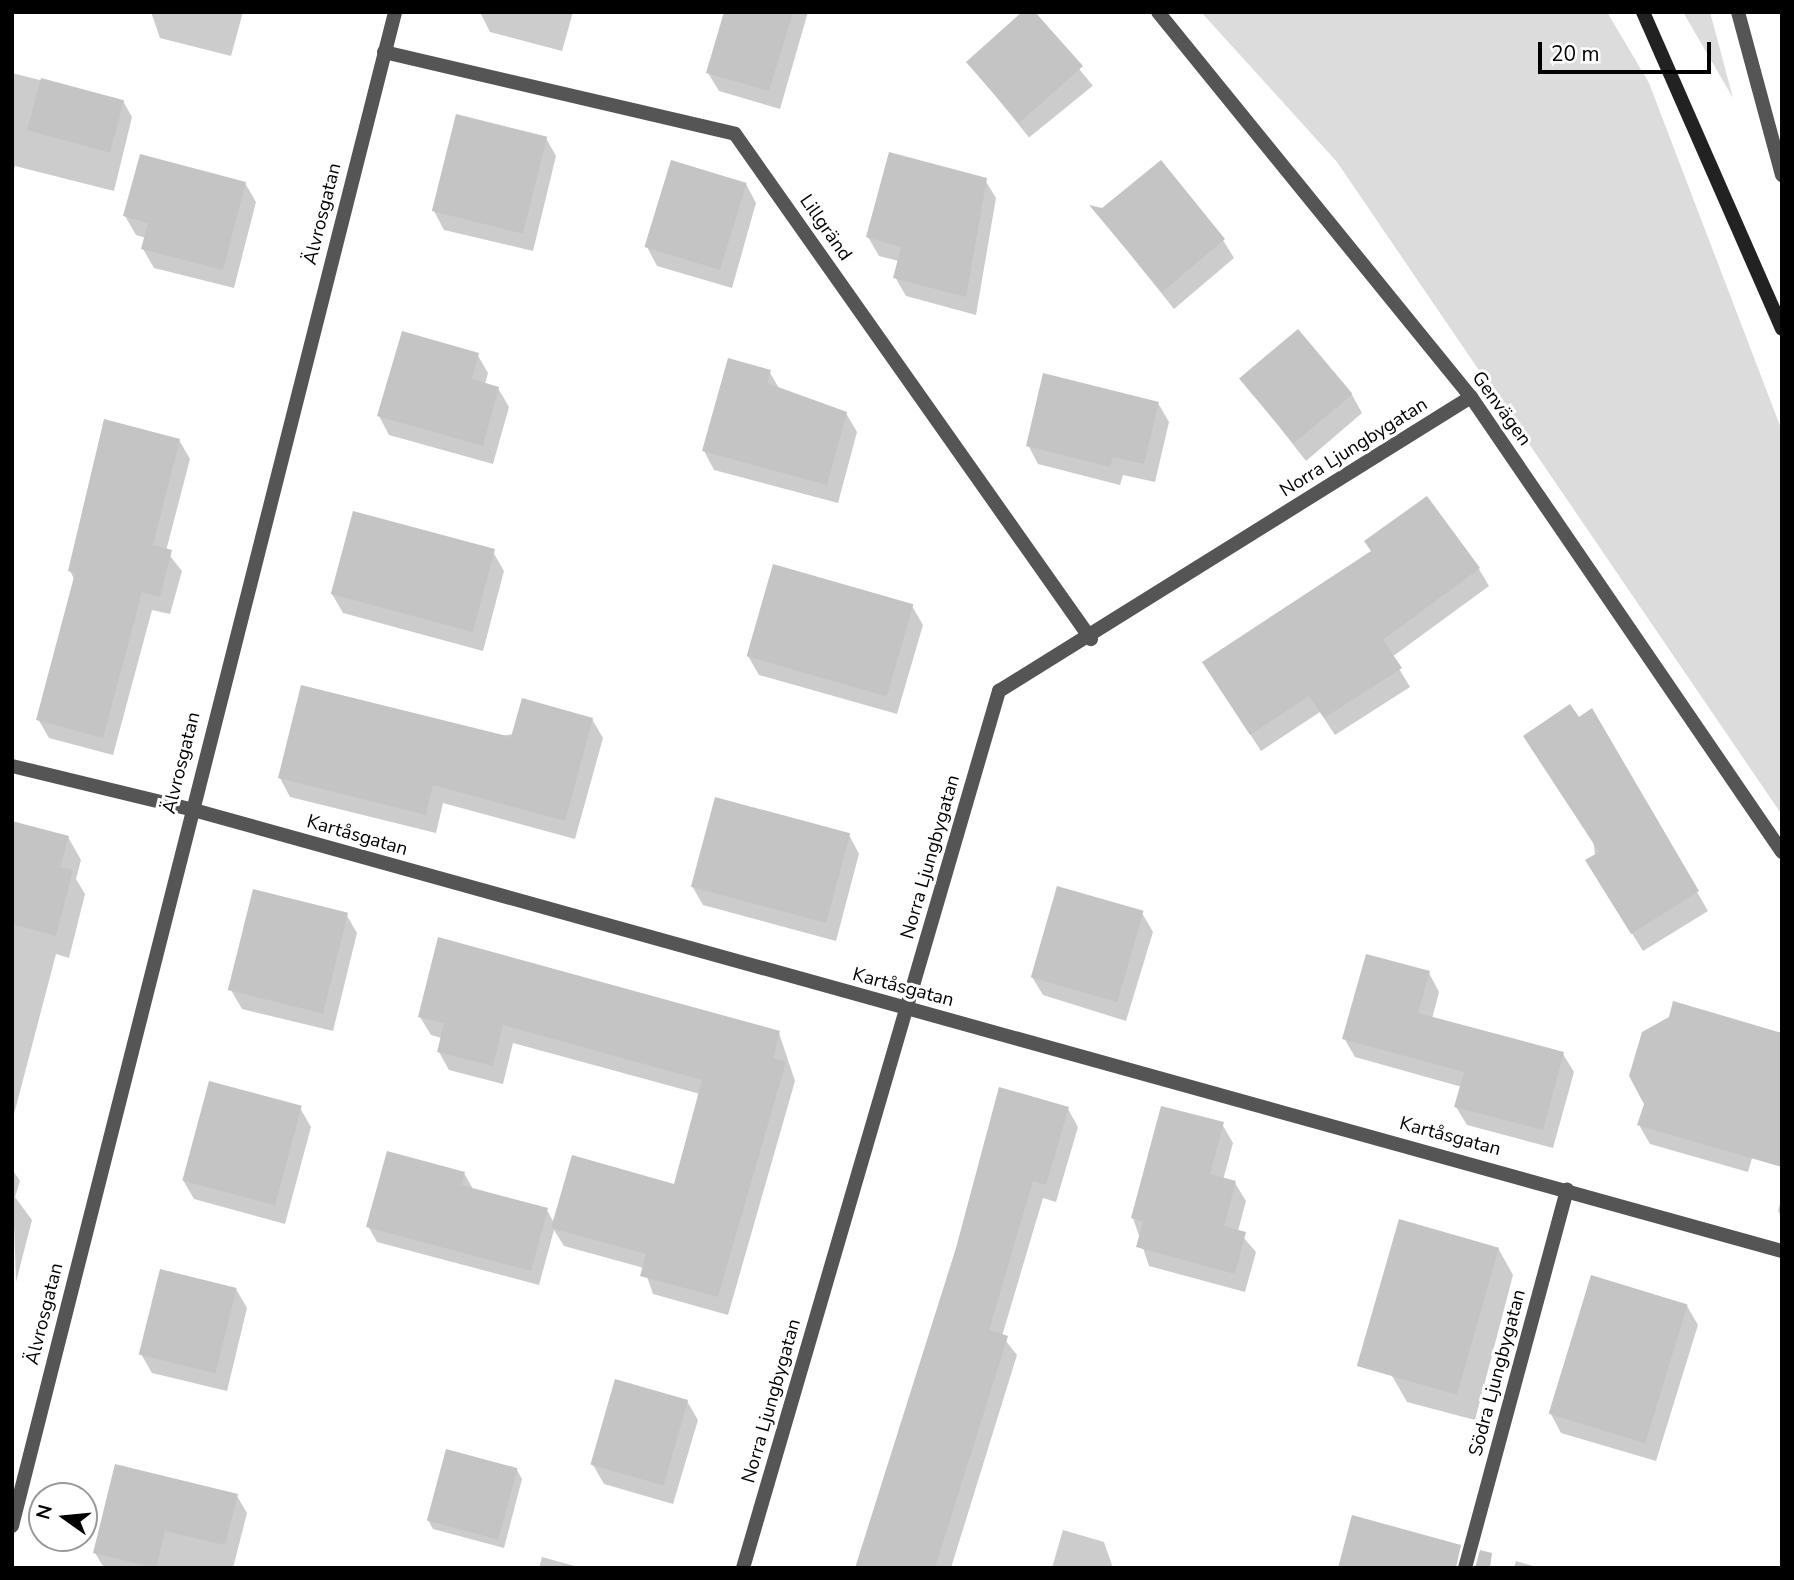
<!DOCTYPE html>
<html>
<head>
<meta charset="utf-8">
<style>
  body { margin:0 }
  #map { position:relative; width:1794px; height:1580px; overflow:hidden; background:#fff; font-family:"Nunito Sans",sans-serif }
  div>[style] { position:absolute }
  .green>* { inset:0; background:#dcdcdc }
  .shadow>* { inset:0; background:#0003; transform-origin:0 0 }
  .building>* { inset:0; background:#c4c4c4; transform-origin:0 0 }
  .minor>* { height:14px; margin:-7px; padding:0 7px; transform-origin:7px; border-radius:7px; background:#555 }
  .tertiary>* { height:14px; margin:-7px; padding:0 7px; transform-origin:7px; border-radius:7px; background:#555 }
  .secondary>* { height:14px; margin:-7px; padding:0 7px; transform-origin:7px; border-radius:7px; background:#222 }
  span { translate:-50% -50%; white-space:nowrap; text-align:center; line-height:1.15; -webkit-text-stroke:6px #fff; paint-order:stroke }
  .street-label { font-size:19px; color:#000 }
  .frame { position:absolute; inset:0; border:14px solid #000; pointer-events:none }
  .north { position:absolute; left:28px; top:1482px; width:70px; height:70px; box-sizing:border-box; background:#fff; border:2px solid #999; border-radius:50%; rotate:285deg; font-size:19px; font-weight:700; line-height:28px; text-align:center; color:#000 }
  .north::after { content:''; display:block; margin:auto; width:24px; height:32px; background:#000; clip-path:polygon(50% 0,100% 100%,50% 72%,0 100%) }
  .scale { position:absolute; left:1538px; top:42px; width:173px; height:32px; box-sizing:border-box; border:4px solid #000; border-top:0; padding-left:9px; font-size:21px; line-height:24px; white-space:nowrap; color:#000; -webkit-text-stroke:5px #fff; paint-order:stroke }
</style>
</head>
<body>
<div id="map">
  <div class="green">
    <i style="clip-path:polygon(1201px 12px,1607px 12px,1649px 83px,1782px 431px,1782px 815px,1337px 162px)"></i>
    <i style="clip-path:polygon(1683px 12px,1710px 12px,1733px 98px)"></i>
  </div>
  <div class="shadow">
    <i style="clip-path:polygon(151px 12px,243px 12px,231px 56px,160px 38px)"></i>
    <i style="clip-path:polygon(480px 12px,573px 12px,562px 51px,490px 32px)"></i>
    <i style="clip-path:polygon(726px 12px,808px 12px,780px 109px,719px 91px,708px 73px)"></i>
    <i style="left:1033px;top:12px;width:95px;height:82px;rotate:51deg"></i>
    <i style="clip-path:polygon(12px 73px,123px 101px,132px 117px,114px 191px,15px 166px,12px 177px)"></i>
    <i style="clip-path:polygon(546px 138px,556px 156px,533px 251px,444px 230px,434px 211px)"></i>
    <i style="clip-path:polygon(985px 180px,996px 198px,976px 315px,906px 296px,895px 277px,899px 261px,879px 256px,868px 237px)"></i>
    <i style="clip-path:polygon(245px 183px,256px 202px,234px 288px,154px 268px,143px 249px,146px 238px,136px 235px,125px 216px)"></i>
    <i style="clip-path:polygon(746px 184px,756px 203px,732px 288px,657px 266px,647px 247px)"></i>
    <i style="clip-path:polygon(1093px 208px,1223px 240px,1234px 258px,1174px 309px)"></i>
    <i style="clip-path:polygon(477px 354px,488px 373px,485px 384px,498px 388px,509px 407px,493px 464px,389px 435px,379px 416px)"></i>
    <i style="clip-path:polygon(769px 371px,780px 390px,846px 413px,857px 432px,838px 503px,714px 470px,704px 451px)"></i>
    <i style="clip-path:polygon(1242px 379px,1352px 395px,1362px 413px,1306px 461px)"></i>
    <i style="clip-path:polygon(1158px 403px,1169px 422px,1155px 482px,1123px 475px,1120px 485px,1038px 464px,1028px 445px)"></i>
    <i style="clip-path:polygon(179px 440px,190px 459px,166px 551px,182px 571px,170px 614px,152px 610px,113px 755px,49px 738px,38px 719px,75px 581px,70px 571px)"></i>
    <i style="clip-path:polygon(493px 552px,504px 571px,483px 651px,343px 613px,332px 594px)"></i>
    <i style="clip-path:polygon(1372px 552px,1479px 569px,1489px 586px,1392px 657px,1410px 687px,1335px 735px,1320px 712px,1261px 751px,1215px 680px)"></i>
    <i style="clip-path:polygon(912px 606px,923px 625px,897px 714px,759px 675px,748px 656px)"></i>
    <i style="clip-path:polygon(1592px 710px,1708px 911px,1643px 951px,1598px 879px,1578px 719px)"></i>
    <i style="clip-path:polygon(592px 719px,603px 738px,575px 839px,443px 803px,436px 833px,290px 797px,280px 778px)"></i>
    <i style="clip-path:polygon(12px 823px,68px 837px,81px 860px,76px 879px,85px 894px,69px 958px,56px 954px,12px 1122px)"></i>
    <i style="clip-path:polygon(849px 835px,859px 854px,836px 941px,703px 905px,692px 886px)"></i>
    <i style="clip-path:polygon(1142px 913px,1153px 932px,1126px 1021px,1043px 995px,1032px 977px)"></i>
    <i style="clip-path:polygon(346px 914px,357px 933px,333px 1031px,242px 1009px,231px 990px)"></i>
    <i style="clip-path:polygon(1429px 973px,1439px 992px,1432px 1019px,1563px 1054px,1574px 1072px,1553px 1148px,1467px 1125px,1456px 1107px,1462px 1087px,1355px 1057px,1344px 1038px)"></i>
    <i style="clip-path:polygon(420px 1017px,779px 1033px,795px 1081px,728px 1315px,653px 1294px,644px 1268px,564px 1246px,554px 1230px,539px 1285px,377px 1242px,368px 1226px,464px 1173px,473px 1189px,547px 1210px,554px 1223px,675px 1186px,700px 1094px,513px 1043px,503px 1084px,449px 1070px,439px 1052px,442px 1038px,431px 1035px)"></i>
    <i style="clip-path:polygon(1782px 1055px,1748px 1172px,1650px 1144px,1639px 1125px,1645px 1104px)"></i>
    <i style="clip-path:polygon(300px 1108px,311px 1127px,285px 1224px,194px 1199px,183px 1180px)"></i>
    <i style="clip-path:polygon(1068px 1109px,1078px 1127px,1056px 1202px,1043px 1198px,1002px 1336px,1017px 1355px,951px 1568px,857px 1568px,958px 1249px)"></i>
    <i style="clip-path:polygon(1222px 1124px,1233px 1143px,1223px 1180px,1235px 1183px,1246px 1201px,1238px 1231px,1256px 1252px,1245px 1292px,1149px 1266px,1133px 1218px)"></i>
    <i style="clip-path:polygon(12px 1169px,20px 1181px,15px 1197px,32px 1220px,16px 1282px)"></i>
    <i style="clip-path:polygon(1782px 1196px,1782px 1218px,1778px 1211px)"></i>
    <i style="clip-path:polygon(1498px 1248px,1513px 1275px,1475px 1420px,1407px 1402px,1391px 1374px)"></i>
    <i style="clip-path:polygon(236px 1289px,247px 1308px,227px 1391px,152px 1373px,141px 1354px)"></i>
    <i style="clip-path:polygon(1687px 1306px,1698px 1325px,1656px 1461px,1561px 1433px,1551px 1414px)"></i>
    <i style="clip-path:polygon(687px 1401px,698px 1420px,673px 1504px,604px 1484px,593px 1465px)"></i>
    <i style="clip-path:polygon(517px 1470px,522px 1479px,504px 1548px,433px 1529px,428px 1520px)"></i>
    <i style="clip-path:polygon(237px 1496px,247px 1513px,233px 1568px,104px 1568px,95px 1553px)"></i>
    <i style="clip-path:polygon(1063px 1530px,1104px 1542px,1113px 1568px,1052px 1568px)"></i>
    <i style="clip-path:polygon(542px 1557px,582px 1568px,539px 1568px)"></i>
    <i style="clip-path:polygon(1516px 1561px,1540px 1568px,1514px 1568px)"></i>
  </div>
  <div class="building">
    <i style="clip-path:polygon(724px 12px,793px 12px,769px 91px,706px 73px)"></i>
    <i style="clip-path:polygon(1022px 12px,1035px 12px,1083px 66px,1019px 123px,966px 62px)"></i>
    <i style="left:41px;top:78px;width:86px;height:54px;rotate:15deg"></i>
    <i style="left:456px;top:114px;width:94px;height:100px;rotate:14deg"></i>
    <i style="clip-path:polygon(889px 152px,987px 178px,966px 297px,893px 278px,901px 247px,866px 237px)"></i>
    <i style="clip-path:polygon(140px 154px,246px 182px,223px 270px,141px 249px,148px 223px,123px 216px)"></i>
    <i style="left:671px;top:160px;width:79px;height:91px;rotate:17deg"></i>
    <i style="clip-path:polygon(1161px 160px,1225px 239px,1162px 292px,1089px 205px,1102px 208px)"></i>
    <i style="left:1298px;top:329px;width:85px;height:77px;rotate:50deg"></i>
    <i style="clip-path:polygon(402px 331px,479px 353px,472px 379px,499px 387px,483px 446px,377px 416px)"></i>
    <i style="clip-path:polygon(728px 358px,771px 370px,767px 383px,847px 412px,827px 485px,702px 451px)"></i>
    <i style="clip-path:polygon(1043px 373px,1159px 402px,1144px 464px,1113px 457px,1110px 467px,1026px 446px)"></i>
    <i style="clip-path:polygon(104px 419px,180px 439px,153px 545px,172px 550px,160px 597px,142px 592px,103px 738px,36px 720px,75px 573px,68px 571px)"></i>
    <i style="clip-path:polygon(1427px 496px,1480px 568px,1383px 640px,1402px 668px,1324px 718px,1309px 696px,1250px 735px,1202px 662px,1371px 551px,1364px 541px)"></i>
    <i style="left:353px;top:511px;width:147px;height:86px;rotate:15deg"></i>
    <i style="left:773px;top:564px;width:146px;height:96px;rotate:16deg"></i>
    <i style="clip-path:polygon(301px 685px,511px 737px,522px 698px,593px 718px,565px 821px,433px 785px,426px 815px,278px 778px)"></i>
    <i style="clip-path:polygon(1570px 704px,1579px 717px,1592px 708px,1699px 891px,1631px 934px,1585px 860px,1599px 852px,1523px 736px)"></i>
    <i style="left:715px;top:797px;width:140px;height:93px;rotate:15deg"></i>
    <i style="clip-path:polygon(12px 821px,69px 836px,60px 867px,73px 870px,56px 936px,12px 924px)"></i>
    <i style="left:1057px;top:886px;width:90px;height:95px;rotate:16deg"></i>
    <i style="left:253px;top:889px;width:98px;height:104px;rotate:14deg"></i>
    <i style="clip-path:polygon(438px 937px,780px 1031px,773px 1058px,786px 1062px,718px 1297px,640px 1276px,646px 1254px,551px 1228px,572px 1155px,674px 1184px,702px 1080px,503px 1025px,493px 1066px,437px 1052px,444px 1023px,418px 1017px)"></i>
    <i style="clip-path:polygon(1366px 954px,1430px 971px,1418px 1013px,1564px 1052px,1543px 1130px,1454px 1107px,1464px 1072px,1342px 1039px)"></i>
    <i style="clip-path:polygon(1673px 1001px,1782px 1033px,1782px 1167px,1637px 1125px,1644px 1104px,1629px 1076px,1642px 1032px,1669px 1017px)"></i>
    <i style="left:209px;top:1081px;width:96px;height:103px;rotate:15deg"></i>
    <i style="clip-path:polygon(999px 1087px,1069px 1107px,1046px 1185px,1033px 1181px,989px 1330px,1008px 1336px,935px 1568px,855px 1568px,956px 1248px)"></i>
    <i style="clip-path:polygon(1161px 1106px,1224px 1122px,1210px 1174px,1236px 1181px,1224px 1226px,1246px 1232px,1235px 1274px,1136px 1247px,1143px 1222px,1131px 1218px)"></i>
    <i style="clip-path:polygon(387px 1151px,465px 1172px,461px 1185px,548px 1208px,531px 1271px,366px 1227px)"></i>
    <i style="left:1399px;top:1219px;width:104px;height:153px;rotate:16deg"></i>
    <i style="left:160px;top:1269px;width:79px;height:88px;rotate:14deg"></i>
    <i style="left:1591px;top:1275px;width:101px;height:145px;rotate:17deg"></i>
    <i style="left:615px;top:1379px;width:76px;height:89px;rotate:16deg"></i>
    <i style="left:446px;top:1449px;width:74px;height:74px;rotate:15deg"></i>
    <i style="clip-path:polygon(115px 1464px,238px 1494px,225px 1545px,165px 1531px,156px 1568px,93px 1553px)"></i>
    <i style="clip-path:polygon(1352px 1515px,1461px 1545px,1456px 1568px,1338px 1568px)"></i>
    <i style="clip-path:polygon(1480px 1550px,1492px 1553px,1490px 1568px,1475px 1568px)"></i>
  </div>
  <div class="minor">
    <i style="left:1158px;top:12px;width:496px;rotate:50.9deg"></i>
    <i style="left:1471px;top:397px;width:551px;rotate:55.65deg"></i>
    <i style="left:384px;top:52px;width:360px;rotate:13.1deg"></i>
    <i style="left:735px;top:134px;width:618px;rotate:54.82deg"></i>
    <i style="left:12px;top:766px;width:183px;rotate:13.6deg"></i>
    <i style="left:190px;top:809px;width:1652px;rotate:15.52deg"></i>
    <i style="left:12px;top:1526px;width:1562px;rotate:-75.8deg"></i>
    <i style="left:743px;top:1568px;width:914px;rotate:-73.73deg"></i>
    <i style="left:999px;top:691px;width:556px;rotate:-31.92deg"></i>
    <i style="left:1465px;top:1568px;width:392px;rotate:-74.9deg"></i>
  </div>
  <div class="tertiary">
    <i style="left:1738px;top:12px;width:169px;rotate:74.9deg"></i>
  </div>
  <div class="secondary">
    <i style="left:1643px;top:12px;width:346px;rotate:66.3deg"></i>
  </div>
  <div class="street-label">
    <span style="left:323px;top:214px;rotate:-76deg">Älvrosgatan</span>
    <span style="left:825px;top:228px;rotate:55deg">Lillgränd</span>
    <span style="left:1501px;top:409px;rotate:54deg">Genvägen</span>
    <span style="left:1354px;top:448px;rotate:-32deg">Norra Ljungbygatan</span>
    <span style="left:182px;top:763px;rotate:-76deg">Älvrosgatan</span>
    <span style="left:357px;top:836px;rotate:16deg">Kartåsgatan</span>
    <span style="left:931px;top:857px;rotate:-74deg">Norra Ljungbygatan</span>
    <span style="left:903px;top:988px;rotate:15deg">Kartåsgatan</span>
    <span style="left:1450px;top:1137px;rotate:15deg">Kartåsgatan</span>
    <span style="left:45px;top:1314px;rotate:-76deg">Älvrosgatan</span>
    <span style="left:1498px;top:1373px;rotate:-75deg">Södra Ljungbygatan</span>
    <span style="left:772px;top:1401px;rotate:-74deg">Norra Ljungbygatan</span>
  </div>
  <div class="frame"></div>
  <div class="north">N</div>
  <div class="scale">20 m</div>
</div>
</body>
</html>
